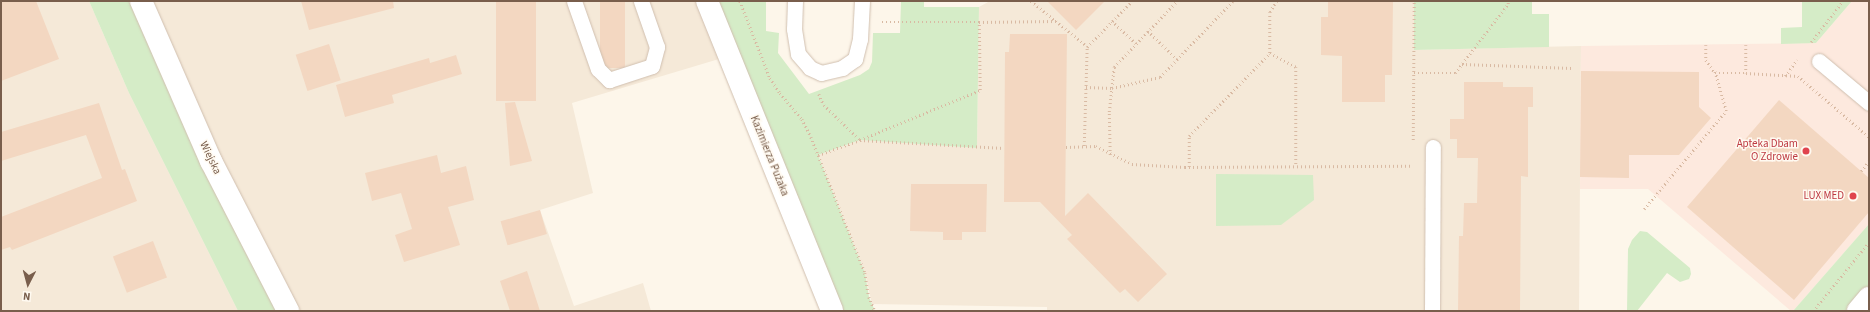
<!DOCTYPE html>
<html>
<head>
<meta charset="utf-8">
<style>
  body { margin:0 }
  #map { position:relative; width:1870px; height:312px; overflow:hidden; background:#fdf6ea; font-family:"Source Sans 3",sans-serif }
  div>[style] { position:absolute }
  .residential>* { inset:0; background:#f5e9d8 }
  .commercial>* { inset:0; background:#fde9de }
  .green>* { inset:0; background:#d5ecc7 }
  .building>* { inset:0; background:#f3d7c1; transform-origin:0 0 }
  .path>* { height:2.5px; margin-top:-1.25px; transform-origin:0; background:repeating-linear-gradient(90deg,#d9baa3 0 1px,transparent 0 4px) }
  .roads { filter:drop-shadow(0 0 1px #d0bfaf) drop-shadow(0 0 1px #d0bfaf) }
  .service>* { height:15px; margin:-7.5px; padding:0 7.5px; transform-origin:7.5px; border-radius:7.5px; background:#fff }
  .tertiary>* { height:22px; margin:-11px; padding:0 11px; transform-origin:11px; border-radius:11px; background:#fff }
  .dots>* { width:11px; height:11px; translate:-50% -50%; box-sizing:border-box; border:2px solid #fffaf1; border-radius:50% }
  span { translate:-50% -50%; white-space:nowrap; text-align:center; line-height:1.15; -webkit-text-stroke:3px #fffaf1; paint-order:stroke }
  .health-label { font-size:11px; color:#be3a42 }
  .right { translate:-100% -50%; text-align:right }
  .street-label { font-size:11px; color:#795e4c }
  .frame { position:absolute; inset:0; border:2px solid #795e4c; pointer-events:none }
  .north { position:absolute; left:8px; top:264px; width:40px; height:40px; -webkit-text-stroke:3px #fffaf1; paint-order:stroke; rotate:186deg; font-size:11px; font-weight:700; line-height:16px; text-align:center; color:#795e4c }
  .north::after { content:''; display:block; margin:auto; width:14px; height:18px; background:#795e4c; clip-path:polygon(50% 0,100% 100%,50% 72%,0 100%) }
</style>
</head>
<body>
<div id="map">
  <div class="residential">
    <i style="clip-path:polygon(1px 1px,89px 1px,129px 93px,238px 311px,1px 311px)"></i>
    <i style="clip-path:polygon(141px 1px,707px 1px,729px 56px,572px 103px,593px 193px,540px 210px,574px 306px,643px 283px,651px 311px,288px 311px)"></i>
    <i style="clip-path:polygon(990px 1px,1414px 1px,1414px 50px,1581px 46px,1579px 311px,1047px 311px,1047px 307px,872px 304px,865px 273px,818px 155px,860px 140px,977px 148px,979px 7px)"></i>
  </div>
  <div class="commercial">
    <i style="clip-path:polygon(1852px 1px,1869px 1px,1869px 224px,1793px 311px,1791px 311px,1648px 189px,1580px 189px,1581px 46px,1816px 43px)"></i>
  </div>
  <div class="green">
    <i style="clip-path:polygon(89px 1px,141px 1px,288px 311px,238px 311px,129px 93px)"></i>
    <i style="clip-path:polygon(707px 1px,766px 1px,766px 31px,779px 33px,778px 53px,809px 94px,860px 75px,869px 69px,872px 62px,873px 33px,900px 33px,901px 1px,924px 1px,924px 7px,979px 7px,977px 148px,860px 140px,818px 155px,865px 273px,869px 297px,875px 311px,832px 311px)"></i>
    <i style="clip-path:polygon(1414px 1px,1532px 1px,1532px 14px,1549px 14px,1549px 47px,1414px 50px)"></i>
    <i style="clip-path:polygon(1802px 1px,1852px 1px,1816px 43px,1781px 44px,1781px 28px,1802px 27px)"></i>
    <i style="clip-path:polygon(1216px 174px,1313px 175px,1314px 200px,1281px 225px,1216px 226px)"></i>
    <i style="clip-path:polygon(1869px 224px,1869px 298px,1858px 311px,1793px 311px)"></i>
    <i style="clip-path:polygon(1640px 231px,1647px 232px,1690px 268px,1691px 274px,1689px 279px,1680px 282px,1667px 273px,1637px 311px,1627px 311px,1628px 249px,1632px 240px)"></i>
  </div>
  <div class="building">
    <i style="clip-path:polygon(1px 1px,36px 1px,59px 59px,1px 81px)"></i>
    <i style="clip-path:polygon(301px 1px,393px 1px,394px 8px,309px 30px)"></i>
    <i style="left:496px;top:1px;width:40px;height:100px"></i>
    <i style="left:600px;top:1px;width:25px;height:67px"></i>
    <i style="clip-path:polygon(1047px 1px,1105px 1px,1076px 30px)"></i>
    <i style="clip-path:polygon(1328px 1px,1393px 1px,1392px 75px,1385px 75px,1385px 102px,1342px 102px,1342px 56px,1321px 55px,1321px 17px,1328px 17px)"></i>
    <i style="clip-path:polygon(1010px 34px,1067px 34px,1065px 216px,1088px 193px,1167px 274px,1138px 302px,1125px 289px,1120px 293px,1113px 286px,1067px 239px,1072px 235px,1040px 202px,1004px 202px,1005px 52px,1009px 52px)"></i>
    <i style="left:329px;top:44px;width:38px;height:35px;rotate:72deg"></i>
    <i style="clip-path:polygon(456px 55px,462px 74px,392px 95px,394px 103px,345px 117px,336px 85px,429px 58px,430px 63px)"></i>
    <i style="clip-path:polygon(1581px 71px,1699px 72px,1699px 107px,1711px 118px,1679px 155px,1629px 155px,1629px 178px,1580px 177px)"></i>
    <i style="clip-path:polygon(1464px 82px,1503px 82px,1503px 87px,1533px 87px,1533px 107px,1528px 107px,1528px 177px,1521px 176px,1520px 311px,1458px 311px,1459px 236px,1463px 236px,1464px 203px,1477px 203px,1478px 158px,1457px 158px,1457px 139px,1450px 139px,1450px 119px,1464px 119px)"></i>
    <i style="clip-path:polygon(1779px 100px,1869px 178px,1869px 212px,1794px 300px,1687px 207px)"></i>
    <i style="clip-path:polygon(515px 102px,532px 161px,510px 166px,505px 103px)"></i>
    <i style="clip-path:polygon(99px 103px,122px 170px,125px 169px,137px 201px,12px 250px,10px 247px,1px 250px,1px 217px,102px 178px,86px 135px,1px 161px,1px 132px)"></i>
    <i style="clip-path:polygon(437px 155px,441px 173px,466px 166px,474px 200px,448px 207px,460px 245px,404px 262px,395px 235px,412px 229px,401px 193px,372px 201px,365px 173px)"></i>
    <i style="clip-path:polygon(911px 184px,987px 184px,986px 232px,962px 232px,962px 240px,943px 240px,943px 232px,910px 231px)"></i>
    <i style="left:540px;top:210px;width:25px;height:41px;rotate:74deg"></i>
    <i style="left:153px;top:241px;width:39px;height:43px;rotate:69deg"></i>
    <i style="clip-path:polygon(527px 271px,540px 311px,510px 311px,500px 281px)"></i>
  </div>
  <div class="path">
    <i style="left:740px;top:1px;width:83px;rotate:68.7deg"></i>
    <i style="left:770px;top:78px;width:18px;rotate:56deg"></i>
    <i style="left:780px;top:93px;width:34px;rotate:50deg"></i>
    <i style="left:802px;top:119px;width:20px;rotate:63deg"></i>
    <i style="left:811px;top:137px;width:146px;rotate:68.3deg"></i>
    <i style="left:865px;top:273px;width:24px;rotate:81deg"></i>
    <i style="left:869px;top:297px;width:15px;rotate:67deg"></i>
    <i style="left:1031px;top:1px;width:72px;rotate:38.8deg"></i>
    <i style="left:1277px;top:1px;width:13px;rotate:122deg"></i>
    <i style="left:1270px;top:12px;width:41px;rotate:90deg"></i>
    <i style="left:1270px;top:53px;width:30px;rotate:28deg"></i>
    <i style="left:1296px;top:67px;width:99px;rotate:90deg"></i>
    <i style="left:1112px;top:21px;width:33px;rotate:43deg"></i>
    <i style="left:882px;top:22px;width:97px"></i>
    <i style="left:1148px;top:31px;width:40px;rotate:44deg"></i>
    <i style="left:1811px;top:42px;width:52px;rotate:-52deg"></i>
    <i style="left:1706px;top:45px;width:15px;rotate:90deg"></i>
    <i style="left:1706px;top:60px;width:16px;rotate:55deg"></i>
    <i style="left:1715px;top:73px;width:31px"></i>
    <i style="left:1746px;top:45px;width:28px;rotate:90deg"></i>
    <i style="left:1746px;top:73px;width:52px;rotate:3.3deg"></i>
    <i style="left:1798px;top:76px;width:94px;rotate:40.7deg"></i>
    <i style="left:1462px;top:64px;width:110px;rotate:2.1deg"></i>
    <i style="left:1414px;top:73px;width:41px"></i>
    <i style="left:1455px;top:73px;width:87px;rotate:-52.5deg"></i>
    <i style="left:1508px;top:4px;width:3px;rotate:-90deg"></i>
    <i style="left:1785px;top:76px;width:20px;rotate:-53deg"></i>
    <i style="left:1086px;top:87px;width:26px;rotate:2deg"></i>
    <i style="left:1112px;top:88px;width:49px;rotate:-12.9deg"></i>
    <i style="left:1160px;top:77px;width:105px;rotate:-46.2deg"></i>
    <i style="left:819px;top:94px;width:12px;rotate:66deg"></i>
    <i style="left:824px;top:105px;width:50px;rotate:44.2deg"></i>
    <i style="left:860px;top:140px;width:130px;rotate:-22.6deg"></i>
    <i style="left:980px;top:90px;width:68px;rotate:-90.8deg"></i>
    <i style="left:979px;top:22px;width:77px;rotate:-0.7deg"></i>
    <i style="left:1413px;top:140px;width:139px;rotate:-89.6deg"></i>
    <i style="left:1084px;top:146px;width:99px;rotate:-88.3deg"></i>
    <i style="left:1087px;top:47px;width:64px;rotate:-45.6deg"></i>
    <i style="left:1066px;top:147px;width:30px;rotate:-2deg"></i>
    <i style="left:1096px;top:146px;width:40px;rotate:26.6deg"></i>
    <i style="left:1132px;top:164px;width:53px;rotate:3.2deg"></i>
    <i style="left:1185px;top:167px;width:227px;rotate:-0.3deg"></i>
    <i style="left:818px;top:155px;width:45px;rotate:-19.7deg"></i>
    <i style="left:860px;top:140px;width:144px;rotate:3.2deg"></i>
    <i style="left:1110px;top:155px;width:43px;rotate:-91.3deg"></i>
    <i style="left:1109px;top:112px;width:45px;rotate:-83.7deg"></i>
    <i style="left:1114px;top:67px;width:91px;rotate:-46.3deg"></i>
    <i style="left:1189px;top:167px;width:31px;rotate:-90deg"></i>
    <i style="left:1189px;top:136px;width:116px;rotate:-45.7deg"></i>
    <i style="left:1861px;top:171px;width:13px;rotate:-51deg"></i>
    <i style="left:1644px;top:209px;width:128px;rotate:-50.1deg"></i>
    <i style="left:1726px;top:111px;width:41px;rotate:-105.8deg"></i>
    <i style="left:1813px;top:311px;width:89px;rotate:-50.9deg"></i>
  </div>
  <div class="roads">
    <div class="service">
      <i style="left:574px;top:1px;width:72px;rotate:70.6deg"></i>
      <i style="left:598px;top:69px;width:16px;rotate:45deg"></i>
      <i style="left:609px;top:80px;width:45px;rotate:-18deg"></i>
      <i style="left:652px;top:66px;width:20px;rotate:-75deg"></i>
      <i style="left:657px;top:47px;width:49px;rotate:-109.2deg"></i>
      <i style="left:795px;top:1px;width:28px;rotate:92deg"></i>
      <i style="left:794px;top:29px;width:25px;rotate:81deg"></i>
      <i style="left:798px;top:54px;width:18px;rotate:49deg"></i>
      <i style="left:810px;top:68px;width:12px;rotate:24deg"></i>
      <i style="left:821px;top:73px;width:22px;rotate:-13deg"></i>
      <i style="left:842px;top:68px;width:16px;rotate:-35deg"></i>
      <i style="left:855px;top:59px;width:21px;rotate:-76deg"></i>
      <i style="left:860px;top:39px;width:38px;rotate:-87deg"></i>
      <i style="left:1819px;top:61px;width:65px;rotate:40deg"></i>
      <i style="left:1432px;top:311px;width:164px;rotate:-89.7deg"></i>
    </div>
    <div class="tertiary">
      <i style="left:141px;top:1px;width:175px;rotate:66.4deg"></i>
      <i style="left:211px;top:161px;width:169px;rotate:62.8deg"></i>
      <i style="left:707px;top:1px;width:334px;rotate:68deg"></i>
      <i style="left:1858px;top:311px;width:17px;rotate:-50deg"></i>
    </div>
  </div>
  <div class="dots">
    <i style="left:1806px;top:151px;background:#e0444e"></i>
    <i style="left:1853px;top:196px;background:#e0444e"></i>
  </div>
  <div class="health-label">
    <span class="right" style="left:1798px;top:151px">Apteka Dbam<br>O Zdrowie</span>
    <span class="right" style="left:1844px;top:196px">LUX MED</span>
  </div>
  <div class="street-label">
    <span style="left:769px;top:156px;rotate:68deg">Kazimierza Pużaka</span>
    <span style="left:210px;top:158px;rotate:64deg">Wiejska</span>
  </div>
  <div class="frame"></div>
  <div class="north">N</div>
</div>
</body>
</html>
